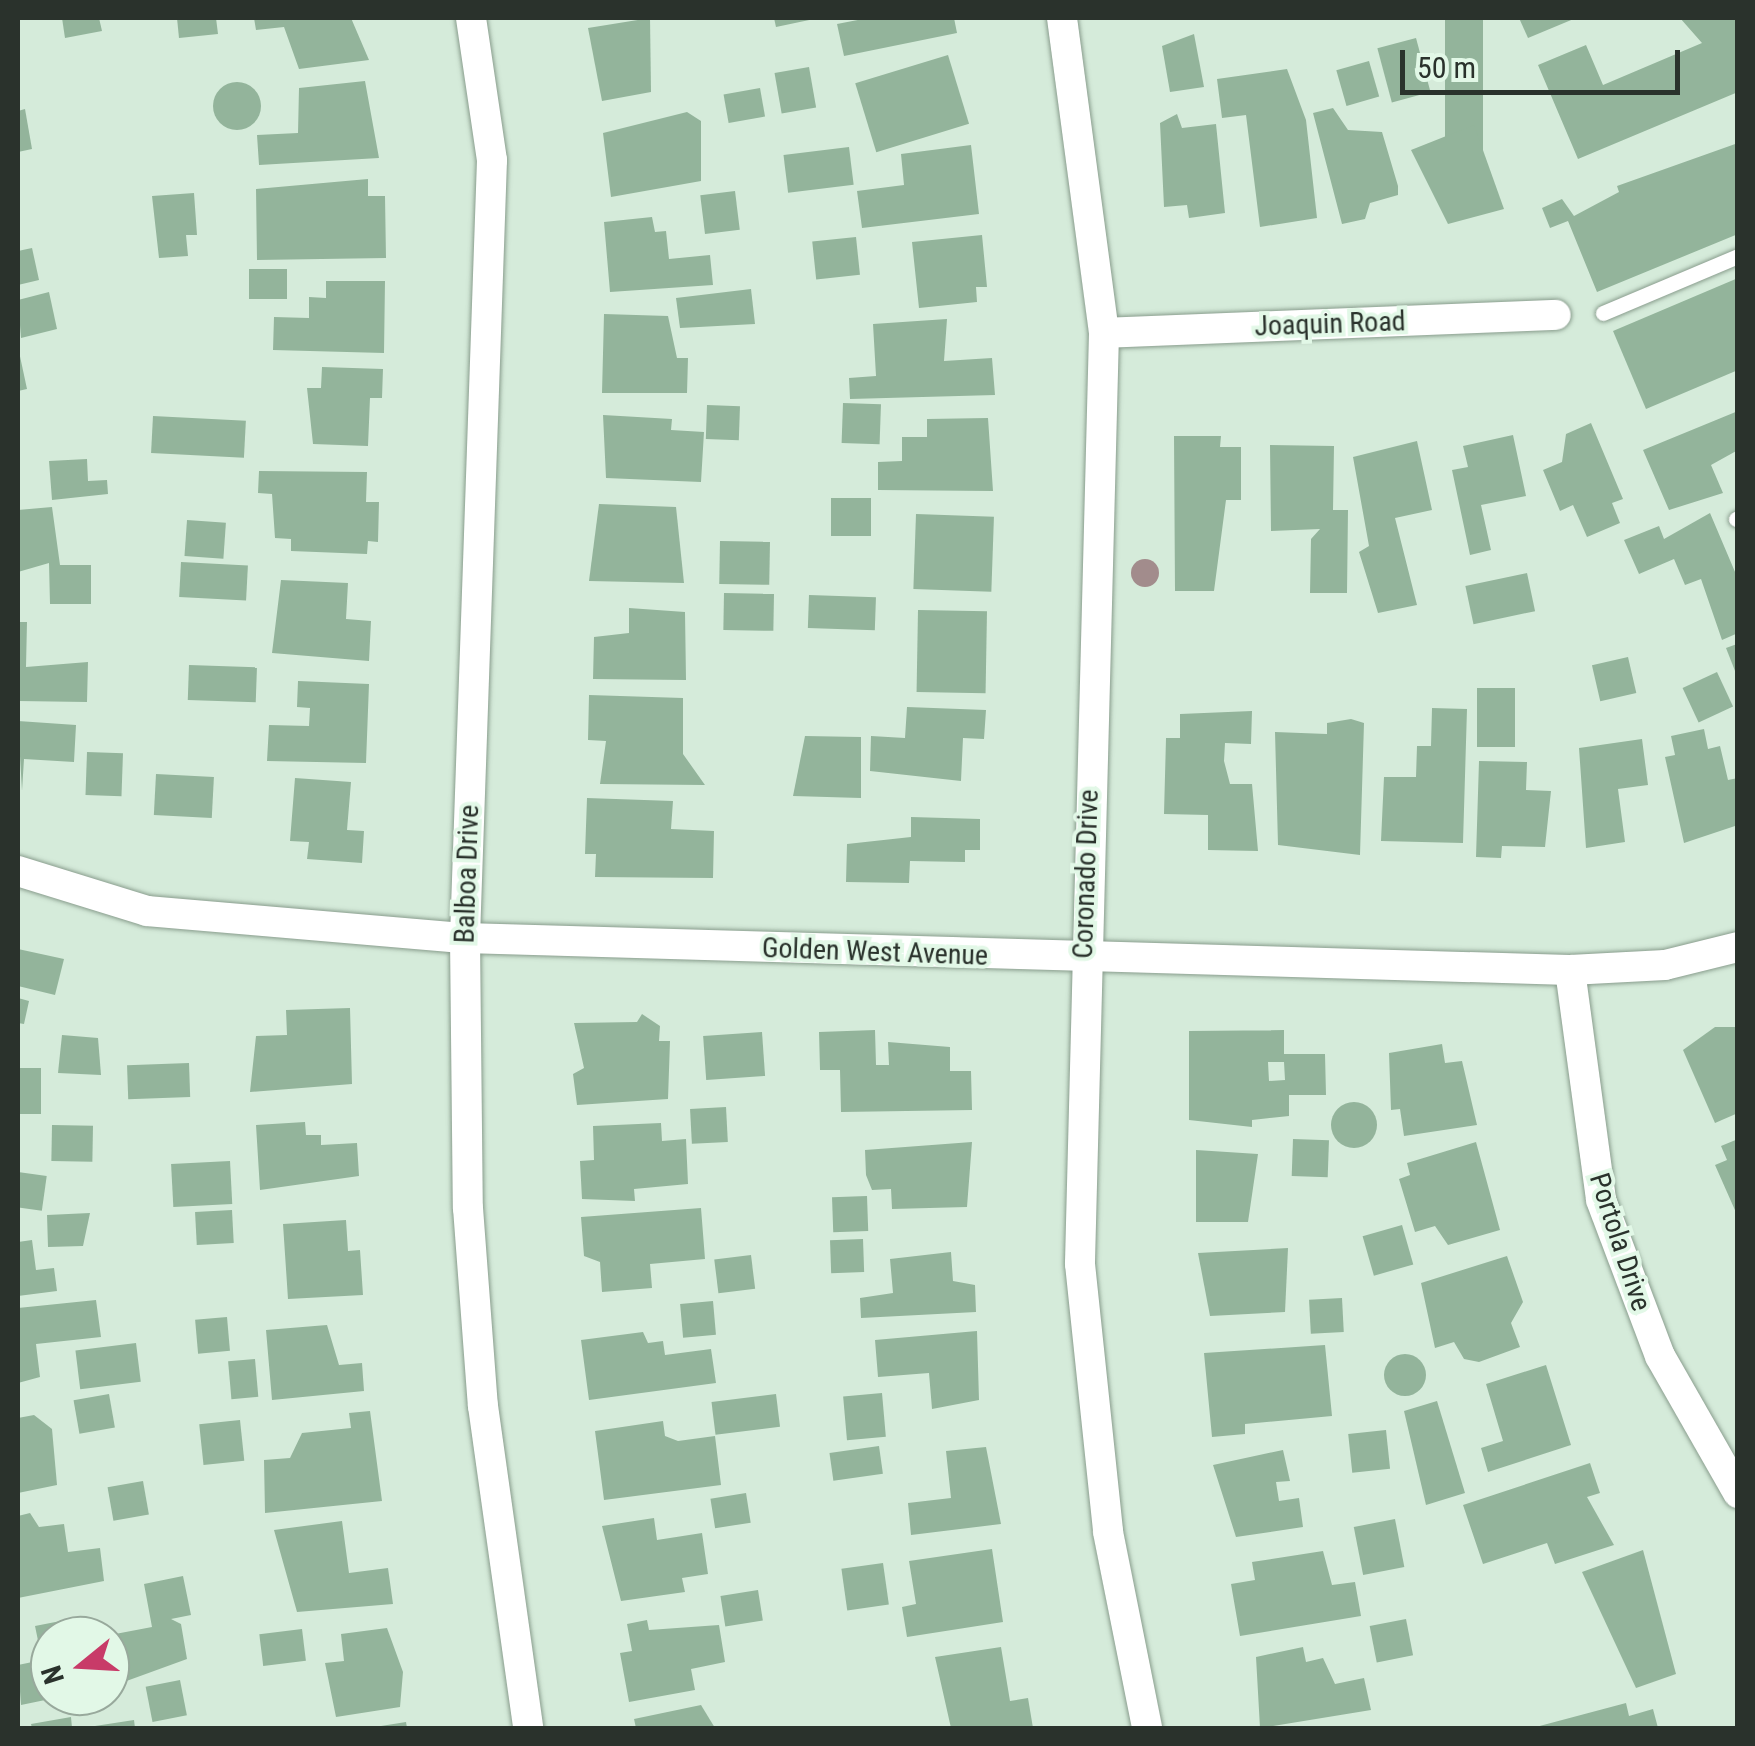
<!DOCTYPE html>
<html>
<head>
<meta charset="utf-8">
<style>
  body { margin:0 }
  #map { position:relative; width:1755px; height:1746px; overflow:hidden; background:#d5ebda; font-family:"Roboto Condensed",sans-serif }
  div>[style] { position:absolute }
  .building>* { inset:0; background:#93b49b; transform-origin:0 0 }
  .round { border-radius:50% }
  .roads { filter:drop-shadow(0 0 2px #899d8d) drop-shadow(0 0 2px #899d8d) }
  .service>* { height:15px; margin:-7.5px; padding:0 7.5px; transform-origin:7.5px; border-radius:7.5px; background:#fff }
  .minor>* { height:30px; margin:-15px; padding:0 15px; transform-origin:15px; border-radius:15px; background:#fff }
  .trees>* { width:28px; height:28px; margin:-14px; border-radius:50%; background:#a28c8c }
  span { translate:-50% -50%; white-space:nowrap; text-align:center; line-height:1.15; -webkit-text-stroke:8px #e2f8e7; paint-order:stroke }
  .street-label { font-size:28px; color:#2a322c }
  .frame { position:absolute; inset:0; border:20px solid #2a322c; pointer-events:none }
  .north { position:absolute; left:30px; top:1616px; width:100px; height:100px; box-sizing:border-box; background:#e2f8e7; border:2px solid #98a99c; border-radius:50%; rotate:252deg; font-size:28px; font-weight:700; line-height:40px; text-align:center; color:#2a322c }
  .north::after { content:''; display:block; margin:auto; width:35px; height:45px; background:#c83b68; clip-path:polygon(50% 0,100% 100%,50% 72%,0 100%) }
  .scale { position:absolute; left:1400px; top:50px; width:280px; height:45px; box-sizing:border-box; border:5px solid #2a322c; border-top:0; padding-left:12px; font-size:30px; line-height:35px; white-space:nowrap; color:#2a322c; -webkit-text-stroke:8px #e2f8e7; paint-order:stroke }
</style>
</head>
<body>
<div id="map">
  <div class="building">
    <i style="clip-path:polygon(62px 18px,99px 18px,102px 31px,65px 38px)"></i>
    <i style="clip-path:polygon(177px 18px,216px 18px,218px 34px,179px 38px)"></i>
    <i style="clip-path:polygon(254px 18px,351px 18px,369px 60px,299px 69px,284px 27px,256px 30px)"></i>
    <i style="clip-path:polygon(650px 18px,651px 92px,602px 101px,588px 28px)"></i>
    <i style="clip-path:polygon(774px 18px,813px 18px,814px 19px,776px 27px)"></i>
    <i style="clip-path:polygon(868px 18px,954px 18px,957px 33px,844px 56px,837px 24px)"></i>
    <i style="left:1445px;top:18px;width:38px;height:194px"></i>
    <i style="clip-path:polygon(1519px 18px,1576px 18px,1528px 38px)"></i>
    <i style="clip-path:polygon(1680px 18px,1738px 18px,1738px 92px,1578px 159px,1538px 65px,1586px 45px,1603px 85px,1702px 43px)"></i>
    <i style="clip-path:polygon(1194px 34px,1204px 87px,1170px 92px,1162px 46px)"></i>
    <i style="left:1416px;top:38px;width:56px;height:40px;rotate:75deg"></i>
    <i style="left:948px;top:55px;width:72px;height:97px;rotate:73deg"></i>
    <i style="left:1369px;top:61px;width:37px;height:34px;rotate:74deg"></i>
    <i style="left:809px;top:67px;width:41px;height:35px;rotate:80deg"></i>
    <i style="clip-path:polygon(1287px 69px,1306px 120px,1317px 218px,1260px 227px,1246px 115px,1222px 118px,1217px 79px)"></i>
    <i style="clip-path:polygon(365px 81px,379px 158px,259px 165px,257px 135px,298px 133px,299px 88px)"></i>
    <i class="round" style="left:213px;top:82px;width:48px;height:48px"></i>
    <i style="left:760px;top:88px;width:29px;height:37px;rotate:80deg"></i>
    <i style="clip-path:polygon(1333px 108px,1348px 130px,1382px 132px,1398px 186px,1398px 195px,1370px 203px,1365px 219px,1342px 224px,1313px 113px)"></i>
    <i style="clip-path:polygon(25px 109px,32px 149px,18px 152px,18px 111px)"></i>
    <i style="clip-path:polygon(687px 112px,701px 121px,701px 181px,611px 197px,603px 133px)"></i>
    <i style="clip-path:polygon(1177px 114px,1182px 128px,1216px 124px,1225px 213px,1189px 218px,1187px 205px,1164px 207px,1160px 123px)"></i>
    <i style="clip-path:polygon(1474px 125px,1504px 209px,1448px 224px,1411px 150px)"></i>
    <i style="clip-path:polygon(1738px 143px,1738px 234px,1597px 292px,1568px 221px,1550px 228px,1542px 208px,1562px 199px,1574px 216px,1619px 192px,1617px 186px)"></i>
    <i style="clip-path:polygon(971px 145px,979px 214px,862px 228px,857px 191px,904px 185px,901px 154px)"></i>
    <i style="left:849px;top:147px;width:38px;height:66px;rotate:83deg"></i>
    <i style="clip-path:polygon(368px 179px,368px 196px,385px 196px,386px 258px,257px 260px,256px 189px)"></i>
    <i style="left:735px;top:191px;width:39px;height:35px;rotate:83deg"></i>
    <i style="clip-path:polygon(194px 193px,197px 235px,186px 235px,188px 256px,159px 258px,152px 196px)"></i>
    <i style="clip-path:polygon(652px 217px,655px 232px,666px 231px,669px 259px,710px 255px,713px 285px,610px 292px,604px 222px)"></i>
    <i style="clip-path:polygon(982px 235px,987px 287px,976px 287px,977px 302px,919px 308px,912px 242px)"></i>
    <i style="left:856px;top:237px;width:38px;height:44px;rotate:84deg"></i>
    <i style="clip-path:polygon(32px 248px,39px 280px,18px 285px,18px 251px)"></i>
    <i style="left:249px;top:269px;width:38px;height:30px"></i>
    <i style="clip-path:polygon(1738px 278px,1738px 370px,1646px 409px,1613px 331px)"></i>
    <i style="clip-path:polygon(326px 281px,385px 281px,384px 353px,273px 350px,274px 317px,309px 318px,309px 297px,326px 298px)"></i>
    <i style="clip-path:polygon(751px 289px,755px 324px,680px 328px,676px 298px)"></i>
    <i style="clip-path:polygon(49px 292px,57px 329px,21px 338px,18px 300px)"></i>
    <i style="clip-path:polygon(604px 314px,668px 316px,677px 358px,688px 358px,687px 393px,602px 393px)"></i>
    <i style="clip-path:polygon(947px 319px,944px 361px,992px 358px,995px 395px,850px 399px,849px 378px,876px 376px,873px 324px)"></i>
    <i style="clip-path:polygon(18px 347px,27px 389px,18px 391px)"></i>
    <i style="clip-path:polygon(322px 367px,383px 369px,382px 398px,370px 398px,368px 446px,313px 444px,307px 388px,321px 388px)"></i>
    <i style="left:843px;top:403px;width:38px;height:40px;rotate:2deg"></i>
    <i style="left:707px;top:405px;width:33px;height:34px;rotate:2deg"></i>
    <i style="clip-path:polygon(1738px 411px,1738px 450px,1711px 465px,1723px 493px,1669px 510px,1643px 450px)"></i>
    <i style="clip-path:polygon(603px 415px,672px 419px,671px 430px,704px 432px,701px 482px,606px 478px)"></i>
    <i style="left:153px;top:416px;width:93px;height:37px;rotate:3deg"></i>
    <i style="clip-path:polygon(988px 418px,993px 491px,878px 490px,878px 462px,902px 461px,902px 437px,927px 437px,927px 419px)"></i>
    <i style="clip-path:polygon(1591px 423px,1623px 499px,1612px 503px,1620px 523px,1587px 537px,1573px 505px,1560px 511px,1543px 470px,1562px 462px,1566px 434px)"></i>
    <i style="clip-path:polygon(1513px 435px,1526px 496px,1481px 505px,1491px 550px,1470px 555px,1452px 470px,1468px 467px,1463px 446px)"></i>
    <i style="clip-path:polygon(1174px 436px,1221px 436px,1220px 447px,1241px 447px,1241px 500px,1226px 500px,1214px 591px,1175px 591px)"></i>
    <i style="clip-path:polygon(1417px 441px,1432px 510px,1395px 518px,1417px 605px,1378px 613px,1359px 552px,1369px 546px,1353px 457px)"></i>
    <i style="clip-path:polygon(1270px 445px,1334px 446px,1333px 510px,1348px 510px,1347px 593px,1310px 593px,1311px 539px,1320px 529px,1271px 531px)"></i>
    <i style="clip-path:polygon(87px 459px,88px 481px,107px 480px,108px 494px,52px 500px,49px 461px)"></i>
    <i style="clip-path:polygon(259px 471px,367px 472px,366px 502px,379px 502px,378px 542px,368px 541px,367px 554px,291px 551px,291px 539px,275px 538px,272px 494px,258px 493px)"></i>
    <i style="left:831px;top:498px;width:40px;height:38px"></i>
    <i style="clip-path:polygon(599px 504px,676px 507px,684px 583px,589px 581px)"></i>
    <i style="clip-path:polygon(52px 507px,60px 565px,91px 565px,91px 604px,50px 604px,49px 563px,18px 572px,18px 510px)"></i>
    <i style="clip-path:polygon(1710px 513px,1738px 579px,1738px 633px,1722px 640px,1701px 579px,1685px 585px,1674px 559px,1639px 574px,1624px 540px,1659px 526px,1664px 539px)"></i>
    <i style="left:916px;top:514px;width:78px;height:75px;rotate:2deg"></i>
    <i style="left:187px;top:520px;width:39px;height:36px;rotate:4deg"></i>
    <i style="left:720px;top:541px;width:50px;height:43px;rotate:1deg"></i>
    <i style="left:181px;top:562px;width:67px;height:35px;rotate:3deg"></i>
    <i style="left:1527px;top:573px;width:39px;height:63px;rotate:78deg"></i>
    <i style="clip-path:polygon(281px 580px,348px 583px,346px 619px,371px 621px,369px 661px,272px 653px)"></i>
    <i style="left:724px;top:593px;width:50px;height:37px;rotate:1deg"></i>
    <i style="left:809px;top:595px;width:67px;height:33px;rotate:2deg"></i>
    <i style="clip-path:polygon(629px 608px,685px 612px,686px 680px,593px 679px,594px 637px,629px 633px)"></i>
    <i style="left:918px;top:610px;width:69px;height:82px;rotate:1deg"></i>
    <i style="clip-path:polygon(18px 622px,27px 622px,26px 667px,88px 662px,87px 702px,18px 701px)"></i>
    <i style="clip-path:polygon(1737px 644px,1737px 676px,1726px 648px)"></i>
    <i style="left:1628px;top:657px;width:37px;height:37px;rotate:77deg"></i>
    <i style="left:189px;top:665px;width:68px;height:35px;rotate:2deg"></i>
    <i style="left:1717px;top:672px;width:38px;height:38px;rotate:65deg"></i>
    <i style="clip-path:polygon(298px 681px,369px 684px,366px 763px,267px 761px,269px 725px,309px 726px,310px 708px,297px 707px)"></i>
    <i style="left:1477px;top:688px;width:38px;height:59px"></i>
    <i style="clip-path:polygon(589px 695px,683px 698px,683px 754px,705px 785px,600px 784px,606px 741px,588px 740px)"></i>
    <i style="clip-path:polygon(907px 707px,986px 710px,984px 739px,963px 738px,961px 781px,870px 771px,871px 736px,905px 738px)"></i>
    <i style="clip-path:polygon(1432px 708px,1467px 709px,1463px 843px,1381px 841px,1384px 777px,1416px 777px,1417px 746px,1431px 746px)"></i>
    <i style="clip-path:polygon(1252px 711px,1251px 744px,1225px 743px,1224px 761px,1230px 784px,1252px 784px,1258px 851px,1208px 850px,1208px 815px,1164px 814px,1166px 738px,1180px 738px,1180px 714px)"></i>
    <i style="clip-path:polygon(1351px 719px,1364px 723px,1360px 855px,1278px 845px,1275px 732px,1327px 734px,1327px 723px)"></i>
    <i style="clip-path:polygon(18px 721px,76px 725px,74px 762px,24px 759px,22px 791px)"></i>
    <i style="clip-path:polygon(1704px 729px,1708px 749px,1720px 746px,1728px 780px,1738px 778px,1738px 825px,1684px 843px,1665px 757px,1675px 755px,1671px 736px)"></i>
    <i style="clip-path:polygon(805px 736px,861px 737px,861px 798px,793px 796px)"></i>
    <i style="clip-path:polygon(1642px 739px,1648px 785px,1618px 789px,1625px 842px,1586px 848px,1579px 748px)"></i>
    <i style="left:87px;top:752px;width:36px;height:43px;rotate:2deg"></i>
    <i style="clip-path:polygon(1479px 761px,1527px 762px,1526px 790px,1551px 791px,1545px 847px,1502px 846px,1501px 858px,1476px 857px)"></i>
    <i style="left:156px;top:774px;width:58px;height:41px;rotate:3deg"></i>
    <i style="clip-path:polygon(295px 778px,351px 782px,347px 830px,364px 831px,362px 863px,307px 859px,309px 842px,290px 841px)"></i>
    <i style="clip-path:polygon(587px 798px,673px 801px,671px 829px,714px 831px,713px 878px,595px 877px,596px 854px,585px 854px)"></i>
    <i style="clip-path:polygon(911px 817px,980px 819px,980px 850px,965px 850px,965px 862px,910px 861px,909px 883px,846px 882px,847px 844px,911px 837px)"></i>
    <i style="clip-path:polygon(18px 949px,64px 959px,55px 995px,18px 986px)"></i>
    <i style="clip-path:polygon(18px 998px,29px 1001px,24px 1024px,18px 1023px)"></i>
    <i style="clip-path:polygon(350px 1008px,352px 1084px,250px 1092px,256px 1036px,287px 1035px,286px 1010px)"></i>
    <i style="clip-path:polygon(642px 1014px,660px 1026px,659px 1041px,670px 1041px,668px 1099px,577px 1105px,573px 1074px,584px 1068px,574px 1023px,637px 1022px)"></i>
    <i style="clip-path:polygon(1715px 1027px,1738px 1027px,1738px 1113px,1715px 1123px,1683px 1050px)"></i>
    <i style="clip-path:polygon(875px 1030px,876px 1065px,889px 1065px,888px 1042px,950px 1047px,950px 1071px,971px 1071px,972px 1110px,841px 1112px,840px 1070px,820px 1070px,819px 1032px)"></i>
    <i style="clip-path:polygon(evenodd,1284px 1030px,1284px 1054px,1325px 1054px,1326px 1095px,1289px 1095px,1289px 1116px,1252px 1120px,1252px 1127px,1189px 1120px,1189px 1031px,1284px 1030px,1268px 1062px,1284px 1062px,1285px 1080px,1269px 1081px,1268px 1062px)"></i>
    <i style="left:762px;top:1032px;width:44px;height:59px;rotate:86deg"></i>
    <i style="clip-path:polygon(62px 1035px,98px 1038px,101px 1075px,58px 1073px)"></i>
    <i style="clip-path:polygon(1442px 1044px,1445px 1063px,1462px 1061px,1477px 1125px,1404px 1136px,1400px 1109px,1391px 1110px,1389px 1053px)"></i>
    <i style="left:189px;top:1063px;width:34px;height:62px;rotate:88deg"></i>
    <i style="left:18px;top:1068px;width:23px;height:46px"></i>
    <i class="round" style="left:1331px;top:1102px;width:46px;height:46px"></i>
    <i style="left:726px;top:1107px;width:35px;height:36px;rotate:87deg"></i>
    <i style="clip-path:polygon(305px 1122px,306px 1135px,321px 1135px,321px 1145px,357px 1143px,359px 1176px,260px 1190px,256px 1125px)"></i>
    <i style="clip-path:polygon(661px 1123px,662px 1141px,686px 1139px,688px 1184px,634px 1189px,635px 1201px,582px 1199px,580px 1161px,594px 1160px,593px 1126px)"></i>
    <i style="left:52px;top:1125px;width:41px;height:36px;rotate:1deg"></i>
    <i style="left:1293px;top:1139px;width:36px;height:37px;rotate:2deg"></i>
    <i style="clip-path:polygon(1738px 1139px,1738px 1217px,1715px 1165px,1727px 1160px,1721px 1146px)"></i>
    <i style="clip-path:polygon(972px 1142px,967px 1207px,892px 1209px,891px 1189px,872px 1190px,866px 1175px,865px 1150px)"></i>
    <i style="clip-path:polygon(1476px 1142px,1500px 1230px,1448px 1245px,1435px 1226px,1415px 1232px,1399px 1179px,1410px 1175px,1407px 1163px)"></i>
    <i style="clip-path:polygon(1196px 1150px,1258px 1154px,1248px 1222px,1196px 1222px)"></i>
    <i style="left:230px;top:1161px;width:43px;height:59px;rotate:87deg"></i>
    <i style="left:18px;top:1172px;width:29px;height:35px;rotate:8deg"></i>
    <i style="left:867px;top:1196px;width:35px;height:35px;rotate:88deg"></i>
    <i style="clip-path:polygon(701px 1208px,705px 1259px,650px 1264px,652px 1288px,602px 1292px,600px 1262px,584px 1256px,581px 1217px)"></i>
    <i style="left:232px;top:1210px;width:33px;height:37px;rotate:87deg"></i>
    <i style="clip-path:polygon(90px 1213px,83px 1246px,48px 1247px,47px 1215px)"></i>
    <i style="clip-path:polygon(346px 1220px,348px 1251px,360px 1250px,363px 1295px,288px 1299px,283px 1224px)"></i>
    <i style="left:1402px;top:1225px;width:41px;height:41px;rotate:74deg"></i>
    <i style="left:863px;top:1239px;width:33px;height:33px;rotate:88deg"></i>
    <i style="clip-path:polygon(32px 1240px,36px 1270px,54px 1268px,57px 1291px,18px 1296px,18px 1242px)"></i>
    <i style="clip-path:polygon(1288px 1248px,1285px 1312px,1210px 1316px,1198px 1253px)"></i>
    <i style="clip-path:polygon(951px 1252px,953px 1281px,975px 1285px,976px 1312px,861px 1318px,860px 1298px,893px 1293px,890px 1259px)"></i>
    <i style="left:751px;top:1255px;width:34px;height:37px;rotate:83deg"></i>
    <i style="clip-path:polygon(1507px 1256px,1523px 1302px,1511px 1323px,1520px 1347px,1479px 1362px,1464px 1359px,1454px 1342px,1435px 1348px,1421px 1283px)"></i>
    <i style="left:1342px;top:1298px;width:34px;height:33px;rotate:87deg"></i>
    <i style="clip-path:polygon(96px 1300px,101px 1337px,36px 1344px,40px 1377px,18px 1383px,18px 1308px)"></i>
    <i style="left:713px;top:1301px;width:34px;height:33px;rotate:85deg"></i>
    <i style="left:227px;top:1317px;width:34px;height:32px;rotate:85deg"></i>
    <i style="clip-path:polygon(327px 1325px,339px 1365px,362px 1363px,364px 1391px,272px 1400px,266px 1330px)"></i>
    <i style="clip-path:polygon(977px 1331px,979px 1400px,932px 1409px,929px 1373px,878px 1377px,875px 1340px)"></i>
    <i style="clip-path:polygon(643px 1332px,648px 1343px,663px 1341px,665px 1355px,711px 1349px,716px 1383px,589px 1400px,581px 1340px)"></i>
    <i style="left:136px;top:1343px;width:39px;height:61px;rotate:83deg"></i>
    <i style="clip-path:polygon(1325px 1345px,1332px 1416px,1245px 1424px,1245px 1434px,1212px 1437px,1204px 1353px)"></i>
    <i class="round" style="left:1384px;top:1354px;width:42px;height:42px"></i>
    <i style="left:255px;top:1359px;width:38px;height:27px;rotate:85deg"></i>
    <i style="clip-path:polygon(1546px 1365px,1571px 1445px,1488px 1472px,1481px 1448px,1503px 1441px,1486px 1384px)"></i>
    <i style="left:882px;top:1393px;width:44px;height:39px;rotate:85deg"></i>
    <i style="left:109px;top:1394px;width:34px;height:36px;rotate:80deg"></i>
    <i style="left:776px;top:1394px;width:33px;height:65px;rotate:83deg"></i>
    <i style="clip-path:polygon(1437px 1401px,1465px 1493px,1426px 1505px,1404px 1411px)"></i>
    <i style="clip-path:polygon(370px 1411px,382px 1501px,265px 1513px,264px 1460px,290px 1458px,302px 1433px,351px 1428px,349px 1413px)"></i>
    <i style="clip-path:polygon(34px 1415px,52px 1429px,57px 1485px,18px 1493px,18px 1418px)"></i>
    <i style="left:240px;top:1420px;width:41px;height:41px;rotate:84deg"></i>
    <i style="clip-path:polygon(663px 1421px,665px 1436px,678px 1441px,715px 1436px,721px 1485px,604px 1500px,595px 1431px)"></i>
    <i style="left:1386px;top:1430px;width:39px;height:38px;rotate:84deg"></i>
    <i style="left:879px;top:1446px;width:28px;height:50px;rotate:82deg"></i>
    <i style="clip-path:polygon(986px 1447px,1001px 1524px,911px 1535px,908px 1503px,951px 1498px,946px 1451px)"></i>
    <i style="clip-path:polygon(1283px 1450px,1290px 1481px,1276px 1482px,1279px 1501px,1299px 1498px,1303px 1527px,1236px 1537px,1213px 1465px)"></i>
    <i style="clip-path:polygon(1590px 1463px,1600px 1493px,1587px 1497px,1614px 1545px,1555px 1564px,1547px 1543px,1483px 1564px,1463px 1505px)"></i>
    <i style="left:143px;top:1481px;width:34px;height:36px;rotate:80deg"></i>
    <i style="left:746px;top:1493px;width:30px;height:36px;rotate:81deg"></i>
    <i style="clip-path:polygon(30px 1513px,39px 1527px,64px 1524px,68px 1552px,100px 1548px,104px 1581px,18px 1598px,18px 1516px)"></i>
    <i style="clip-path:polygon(654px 1518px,657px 1540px,702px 1533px,708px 1574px,682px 1578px,685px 1592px,621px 1601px,602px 1526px)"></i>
    <i style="left:1395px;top:1519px;width:49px;height:42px;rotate:79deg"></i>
    <i style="clip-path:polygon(342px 1521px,349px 1573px,388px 1568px,393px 1604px,297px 1612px,274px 1530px)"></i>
    <i style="clip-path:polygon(992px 1549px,1003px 1622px,907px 1637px,902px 1607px,916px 1604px,909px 1561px)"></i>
    <i style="clip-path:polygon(1643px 1550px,1676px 1674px,1636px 1688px,1582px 1572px)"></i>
    <i style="clip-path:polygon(1323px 1551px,1332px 1585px,1355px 1582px,1361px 1616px,1240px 1636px,1231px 1584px,1255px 1580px,1252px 1562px)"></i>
    <i style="left:883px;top:1563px;width:42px;height:42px;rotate:82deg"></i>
    <i style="clip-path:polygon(183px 1576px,191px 1615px,171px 1619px,181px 1624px,187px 1659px,110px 1687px,110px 1635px,152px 1627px,144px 1584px)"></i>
    <i style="left:758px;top:1590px;width:31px;height:38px;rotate:81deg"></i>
    <i style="clip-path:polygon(81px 1617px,85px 1636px,50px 1636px,50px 1699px,21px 1705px,18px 1665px,42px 1660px,35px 1626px)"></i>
    <i style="left:1406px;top:1619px;width:37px;height:37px;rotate:79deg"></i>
    <i style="clip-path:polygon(647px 1620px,649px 1630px,719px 1625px,725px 1662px,691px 1669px,695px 1690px,629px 1702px,620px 1653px,632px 1651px,627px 1624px)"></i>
    <i style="clip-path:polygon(387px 1628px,403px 1672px,400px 1707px,336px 1717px,325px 1663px,344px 1661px,341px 1634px)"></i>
    <i style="left:302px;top:1629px;width:32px;height:43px;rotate:83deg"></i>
    <i style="clip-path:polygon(1001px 1647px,1010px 1701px,1028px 1698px,1033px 1728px,951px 1728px,935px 1657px)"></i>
    <i style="clip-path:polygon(1303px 1647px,1306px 1662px,1323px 1658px,1335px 1684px,1364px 1678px,1371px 1710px,1260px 1728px,1256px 1657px)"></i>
    <i style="left:180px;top:1680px;width:36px;height:35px;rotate:79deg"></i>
    <i style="clip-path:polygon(1626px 1703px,1629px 1716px,1653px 1709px,1658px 1728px,1532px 1728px)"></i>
    <i style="clip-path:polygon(701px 1705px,715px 1728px,636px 1728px,634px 1719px)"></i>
    <i style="clip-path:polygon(71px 1717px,72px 1728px,32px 1728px,31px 1724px)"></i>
    <i style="clip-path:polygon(134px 1720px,135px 1728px,95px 1728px,95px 1726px)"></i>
    <i style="clip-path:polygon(406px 1722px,407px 1728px,382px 1728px,381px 1726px)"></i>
  </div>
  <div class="roads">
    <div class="service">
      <i style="left:1603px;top:313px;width:147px;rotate:-22.9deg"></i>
      <i style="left:1736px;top:519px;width:2px;rotate:-27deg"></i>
    </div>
    <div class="minor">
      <i style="left:471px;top:18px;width:144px;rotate:81.6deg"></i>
      <i style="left:492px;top:160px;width:778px;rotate:91.99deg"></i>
      <i style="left:465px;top:938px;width:270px;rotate:89.4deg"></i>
      <i style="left:468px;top:1208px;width:199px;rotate:85.7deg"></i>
      <i style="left:483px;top:1406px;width:325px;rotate:82deg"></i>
      <i style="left:1062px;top:18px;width:318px;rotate:82.4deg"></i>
      <i style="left:1104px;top:333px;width:931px;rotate:91.48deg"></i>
      <i style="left:1080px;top:1264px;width:269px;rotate:84deg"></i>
      <i style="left:1108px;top:1532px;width:200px;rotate:78.7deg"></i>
      <i style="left:1104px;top:333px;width:452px;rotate:-2.3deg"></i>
      <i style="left:18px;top:871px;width:135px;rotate:17.2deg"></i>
      <i style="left:147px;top:911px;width:319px;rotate:4.9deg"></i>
      <i style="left:465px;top:938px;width:1105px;rotate:1.66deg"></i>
      <i style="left:1570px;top:970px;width:95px;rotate:-3deg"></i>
      <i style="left:1665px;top:965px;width:75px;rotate:-13.9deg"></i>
      <i style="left:1570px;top:970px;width:232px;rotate:82.3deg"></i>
      <i style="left:1601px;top:1200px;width:167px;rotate:69.3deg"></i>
      <i style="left:1660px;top:1356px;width:158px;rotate:60.3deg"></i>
    </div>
  </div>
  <div class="trees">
    <i style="left:1145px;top:573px"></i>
  </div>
  <div class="street-label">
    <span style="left:1330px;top:324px;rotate:-2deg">Joaquin Road</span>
    <span style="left:467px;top:874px;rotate:-88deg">Balboa Drive</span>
    <span style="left:1086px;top:874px;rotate:-88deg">Coronado Drive</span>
    <span style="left:875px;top:952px;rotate:2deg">Golden West Avenue</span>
    <span style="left:1620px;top:1242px;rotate:72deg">Portola Drive</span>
  </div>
  <div class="frame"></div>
  <div class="north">N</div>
  <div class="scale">50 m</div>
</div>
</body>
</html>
